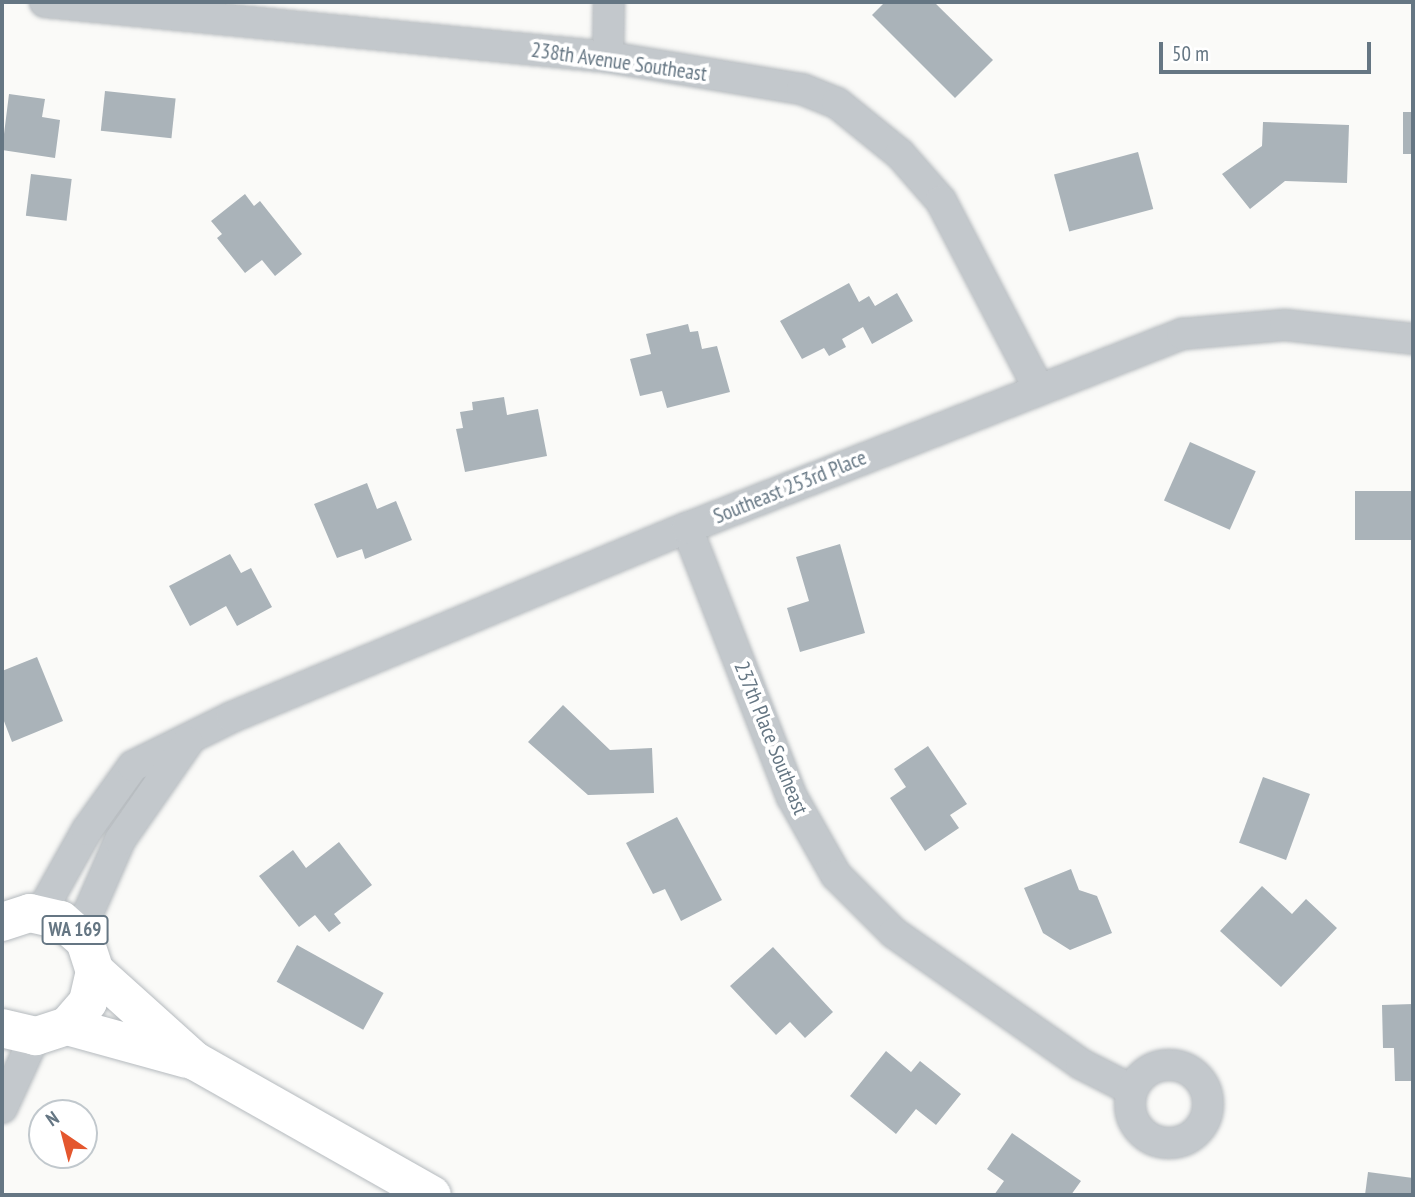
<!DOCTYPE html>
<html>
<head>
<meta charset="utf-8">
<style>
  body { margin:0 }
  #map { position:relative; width:1415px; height:1197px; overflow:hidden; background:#fafaf8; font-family:"PT Sans Narrow",sans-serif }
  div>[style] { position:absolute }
  .building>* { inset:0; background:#aab3b9; transform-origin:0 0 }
  .roads { filter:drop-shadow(0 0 2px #b5babe) drop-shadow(0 0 2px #b5babe) }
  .minor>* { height:30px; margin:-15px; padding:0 15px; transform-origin:15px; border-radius:15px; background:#c3c8cc }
  .minor>.ring { margin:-15px; padding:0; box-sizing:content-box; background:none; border:30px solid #c3c8cc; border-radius:50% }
  .major>* { height:38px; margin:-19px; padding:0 19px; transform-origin:19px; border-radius:19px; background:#fff }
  span { translate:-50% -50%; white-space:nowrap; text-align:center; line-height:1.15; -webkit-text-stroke:7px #fff; paint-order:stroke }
  .shield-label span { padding:2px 5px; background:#fff; border:2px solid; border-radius:5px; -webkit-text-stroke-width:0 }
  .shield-label { font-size:19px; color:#657683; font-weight:700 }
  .street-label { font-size:21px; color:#657683 }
  .frame { position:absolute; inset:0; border:4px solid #657683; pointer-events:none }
  .north { position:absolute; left:28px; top:1099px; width:70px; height:70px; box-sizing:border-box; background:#fff; border:2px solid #c1c8cd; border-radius:50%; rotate:325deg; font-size:19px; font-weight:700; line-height:28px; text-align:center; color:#657683 }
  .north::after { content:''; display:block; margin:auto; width:24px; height:32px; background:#e4572e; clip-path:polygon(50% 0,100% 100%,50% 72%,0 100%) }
  .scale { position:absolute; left:1159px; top:42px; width:212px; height:32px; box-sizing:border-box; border:4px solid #657683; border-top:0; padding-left:9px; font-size:21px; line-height:24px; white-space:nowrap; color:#657683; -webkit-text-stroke:5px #fff; paint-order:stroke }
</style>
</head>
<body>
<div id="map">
  <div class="building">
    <i style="clip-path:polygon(885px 2px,934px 2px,993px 60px,955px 98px,872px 15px)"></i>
    <i style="left:105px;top:91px;width:71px;height:40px;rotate:6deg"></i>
    <i style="clip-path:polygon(9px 94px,45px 99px,42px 117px,60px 120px,55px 158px,2px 150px)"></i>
    <i style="left:1403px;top:112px;width:10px;height:42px"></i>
    <i style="clip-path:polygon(1263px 122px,1349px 125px,1347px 183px,1285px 181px,1250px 209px,1222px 174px,1262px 146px)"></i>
    <i style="left:1138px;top:152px;width:59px;height:87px;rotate:75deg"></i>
    <i style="left:31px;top:174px;width:41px;height:42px;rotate:7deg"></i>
    <i style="clip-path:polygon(245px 194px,254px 206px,260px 201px,302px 254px,275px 276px,262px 260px,245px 273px,217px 238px,222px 234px,211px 221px)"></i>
    <i style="clip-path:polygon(849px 283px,859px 302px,869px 296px,875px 306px,897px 293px,913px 321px,872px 344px,863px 327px,842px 339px,846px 347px,829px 356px,824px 348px,802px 359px,780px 321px)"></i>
    <i style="clip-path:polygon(688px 324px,690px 332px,698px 331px,702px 349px,717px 346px,730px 392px,667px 408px,662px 391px,640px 396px,630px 359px,651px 354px,646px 334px)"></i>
    <i style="clip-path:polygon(504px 397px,507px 415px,538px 409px,547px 456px,465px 472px,456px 429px,463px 428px,460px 412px,473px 410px,472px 402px)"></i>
    <i style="left:1190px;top:442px;width:72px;height:64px;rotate:24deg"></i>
    <i style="clip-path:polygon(367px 483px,377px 509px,396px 501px,412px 540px,365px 559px,362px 549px,337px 558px,314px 504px)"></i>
    <i style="left:1413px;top:491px;width:49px;height:58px;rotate:90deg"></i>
    <i style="clip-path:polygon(840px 544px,865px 633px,800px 652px,787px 608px,809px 601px,796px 557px)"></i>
    <i style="clip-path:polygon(230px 554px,241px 573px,251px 568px,272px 607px,237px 626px,226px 606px,190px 626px,169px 586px)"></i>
    <i style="clip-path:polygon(37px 657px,63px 721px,12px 742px,2px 716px,2px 671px)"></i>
    <i style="clip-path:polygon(563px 705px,610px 750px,652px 748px,654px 793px,588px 795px,528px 742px)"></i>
    <i style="clip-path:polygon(928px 746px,967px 804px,950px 815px,959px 828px,925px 851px,890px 798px,906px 787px,894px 769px)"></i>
    <i style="left:1263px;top:777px;width:50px;height:70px;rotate:20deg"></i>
    <i style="clip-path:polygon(677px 817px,722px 900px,681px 921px,665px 889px,653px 894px,626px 843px)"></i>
    <i style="clip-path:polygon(339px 842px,372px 885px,334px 914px,341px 923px,329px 932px,315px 915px,299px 927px,259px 876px,293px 850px,306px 868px)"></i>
    <i style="clip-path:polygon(1071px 869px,1079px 890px,1097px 896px,1112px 933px,1070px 950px,1043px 933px,1024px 888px)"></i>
    <i style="clip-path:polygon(1262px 886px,1292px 914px,1306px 899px,1337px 928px,1281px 987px,1220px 931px)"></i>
    <i style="left:297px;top:945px;width:99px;height:42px;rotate:29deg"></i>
    <i style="clip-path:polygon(773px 947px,833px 1012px,805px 1038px,790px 1022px,776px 1035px,730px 986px)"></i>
    <i style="clip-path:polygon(1413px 1004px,1413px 1081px,1395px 1081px,1394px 1048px,1383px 1048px,1382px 1005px)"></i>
    <i style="clip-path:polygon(886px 1051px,911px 1072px,920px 1061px,961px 1094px,936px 1125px,916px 1109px,896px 1134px,850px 1096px)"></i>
    <i style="clip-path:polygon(1012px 1133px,1081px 1181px,1071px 1195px,994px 1195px,1004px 1181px,987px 1169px)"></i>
    <i style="clip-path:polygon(1368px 1172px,1413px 1178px,1411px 1195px,1365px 1195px)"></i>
  </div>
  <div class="roads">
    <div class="minor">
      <i style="left:45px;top:2px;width:566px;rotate:5.58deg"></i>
      <i style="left:608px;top:57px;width:197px;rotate:9.4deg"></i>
      <i style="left:802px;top:89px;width:38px;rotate:22deg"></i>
      <i style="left:837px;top:103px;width:81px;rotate:39deg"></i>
      <i style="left:900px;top:154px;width:62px;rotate:48.9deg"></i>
      <i style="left:941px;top:201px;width:210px;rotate:62.5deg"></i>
      <i style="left:608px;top:57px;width:55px;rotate:-89deg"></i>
      <i style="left:687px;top:528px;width:289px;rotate:68.7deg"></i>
      <i style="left:792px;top:797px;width:90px;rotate:60.6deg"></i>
      <i style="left:836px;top:875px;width:82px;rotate:45deg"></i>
      <i style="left:894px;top:933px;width:228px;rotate:35deg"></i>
      <i style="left:1081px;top:1064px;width:57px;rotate:27deg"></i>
      <i style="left:40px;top:914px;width:96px;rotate:-60.8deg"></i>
      <i style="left:87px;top:830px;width:79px;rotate:-54.3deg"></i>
      <i style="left:133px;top:766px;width:110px;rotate:-26.3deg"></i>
      <i style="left:232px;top:717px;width:493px;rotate:-22.6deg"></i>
      <i style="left:687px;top:528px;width:532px;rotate:-21.4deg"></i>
      <i style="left:1182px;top:334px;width:103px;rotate:-5deg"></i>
      <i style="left:1285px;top:325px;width:129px;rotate:6.2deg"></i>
      <i style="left:79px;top:934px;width:103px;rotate:-66.4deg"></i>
      <i style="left:120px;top:840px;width:119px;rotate:-55.2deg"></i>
      <i class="ring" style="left:1130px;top:1065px;width:48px;height:48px"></i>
      <i style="left:2px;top:1108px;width:79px;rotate:-65.4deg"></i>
    </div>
    <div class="major">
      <i style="left:2px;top:922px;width:29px;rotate:-18deg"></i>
      <i style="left:30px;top:913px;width:32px;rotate:13deg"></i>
      <i style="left:61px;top:920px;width:32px;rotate:41deg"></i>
      <i style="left:85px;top:941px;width:32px;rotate:72deg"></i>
      <i style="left:95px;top:971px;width:32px;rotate:103deg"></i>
      <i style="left:88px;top:1002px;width:32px;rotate:131deg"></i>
      <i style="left:67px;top:1026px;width:33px;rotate:162deg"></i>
      <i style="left:36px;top:1036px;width:35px;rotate:-167deg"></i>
      <i style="left:95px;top:971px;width:135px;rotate:42deg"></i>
      <i style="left:195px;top:1061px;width:272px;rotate:29.5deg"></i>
      <i style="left:67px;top:1026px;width:124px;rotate:15.4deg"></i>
    </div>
  </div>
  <div class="shield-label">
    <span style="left:75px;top:930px">WA 169</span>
  </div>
  <div class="street-label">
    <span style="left:619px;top:62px;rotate:8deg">238th Avenue Southeast</span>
    <span style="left:790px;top:487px;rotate:-22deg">Southeast 253rd Place</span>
    <span style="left:771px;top:738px;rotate:68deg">237th Place Southeast</span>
  </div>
  <div class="frame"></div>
  <div class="north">N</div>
  <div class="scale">50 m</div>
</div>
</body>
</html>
